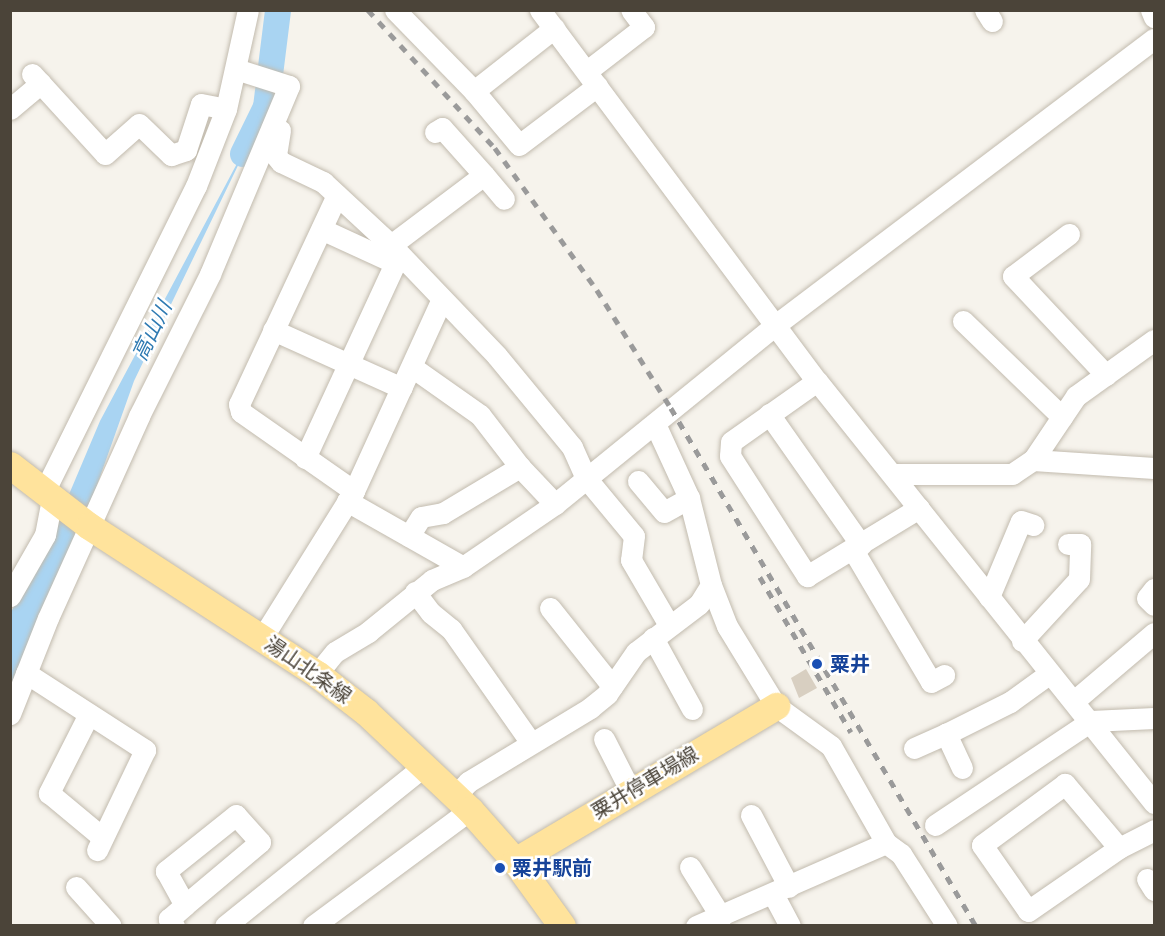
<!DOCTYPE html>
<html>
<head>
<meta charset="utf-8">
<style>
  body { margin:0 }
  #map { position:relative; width:1165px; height:936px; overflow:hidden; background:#f6f3ec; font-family:Helvetica,"Noto Sans JP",sans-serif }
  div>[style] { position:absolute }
  .water>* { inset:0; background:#a9d4f2 }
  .river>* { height:26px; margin:-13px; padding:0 13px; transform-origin:13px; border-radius:13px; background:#a9d4f2 }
  .building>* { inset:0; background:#d8cfc1 }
  .roads { filter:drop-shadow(0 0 2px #c2bbae) drop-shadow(0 0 2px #c2bbae) }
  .minor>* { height:21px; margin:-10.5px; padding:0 10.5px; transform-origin:10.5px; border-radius:10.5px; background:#fff }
  .major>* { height:27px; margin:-13.5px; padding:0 13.5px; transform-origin:13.5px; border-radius:13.5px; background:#ffe39c }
  .rail>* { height:4.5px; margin-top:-2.25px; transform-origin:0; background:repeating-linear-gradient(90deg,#9a9a9a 0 8px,transparent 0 16px) }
  .dots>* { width:16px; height:16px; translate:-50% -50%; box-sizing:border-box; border:3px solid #fff; border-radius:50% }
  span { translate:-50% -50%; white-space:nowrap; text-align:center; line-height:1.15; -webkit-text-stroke:5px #fff; paint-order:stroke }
  .transit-label { font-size:20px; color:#164399; font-weight:700 }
  .left { translate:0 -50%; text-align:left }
  .street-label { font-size:20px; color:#4b4439 }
  .water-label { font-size:21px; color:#2e7ab2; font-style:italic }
  .frame { position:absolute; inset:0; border:12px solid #4b4439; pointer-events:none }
</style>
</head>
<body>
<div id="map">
  <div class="water">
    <i style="clip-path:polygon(258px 124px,134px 381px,95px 491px,11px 689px,11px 612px,51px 537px,100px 421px)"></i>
  </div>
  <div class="river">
    <i style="left:243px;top:154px;width:52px;rotate:-63.9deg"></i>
    <i style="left:266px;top:107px;width:98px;rotate:-82.9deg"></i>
  </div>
  <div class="building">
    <i style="clip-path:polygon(806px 669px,817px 688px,799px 698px,791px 678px)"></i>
  </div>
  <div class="roads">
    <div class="minor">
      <i style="left:395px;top:10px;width:113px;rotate:45.7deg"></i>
      <i style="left:474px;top:91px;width:70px;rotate:50.2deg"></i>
      <i style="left:519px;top:145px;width:98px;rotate:-37.1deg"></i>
      <i style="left:540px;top:10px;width:463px;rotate:53.3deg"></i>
      <i style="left:817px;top:381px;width:540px;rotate:51.39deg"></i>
      <i style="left:985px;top:10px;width:13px;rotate:58deg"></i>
      <i style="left:1151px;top:10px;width:8px;rotate:67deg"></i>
      <i style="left:587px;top:71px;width:72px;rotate:-37.7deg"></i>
      <i style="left:644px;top:27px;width:21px;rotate:-127deg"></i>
      <i style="left:32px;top:74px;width:108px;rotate:47.6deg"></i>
      <i style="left:105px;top:154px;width:45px;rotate:-41.4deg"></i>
      <i style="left:139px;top:124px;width:45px;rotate:44.1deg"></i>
      <i style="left:171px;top:155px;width:16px;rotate:-18deg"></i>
      <i style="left:186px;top:150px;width:48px;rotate:-71.9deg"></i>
      <i style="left:201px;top:104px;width:25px;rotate:11deg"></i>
      <i style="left:474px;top:91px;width:102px;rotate:-38.2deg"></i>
      <i style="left:10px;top:109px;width:40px;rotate:-40deg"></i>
      <i style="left:280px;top:130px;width:26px;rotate:99deg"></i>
      <i style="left:276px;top:156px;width:8px;rotate:50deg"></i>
      <i style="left:281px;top:162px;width:47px;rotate:25.5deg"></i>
      <i style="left:323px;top:182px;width:93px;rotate:42.8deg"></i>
      <i style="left:391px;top:245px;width:153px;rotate:46.3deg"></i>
      <i style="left:497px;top:356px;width:118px;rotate:50.5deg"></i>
      <i style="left:572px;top:447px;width:34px;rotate:66deg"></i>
      <i style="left:586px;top:478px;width:75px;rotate:50.4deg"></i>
      <i style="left:634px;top:536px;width:24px;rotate:97deg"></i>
      <i style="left:631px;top:560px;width:75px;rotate:59.7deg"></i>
      <i style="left:484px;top:175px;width:31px;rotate:50deg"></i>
      <i style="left:337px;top:195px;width:231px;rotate:115.1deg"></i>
      <i style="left:239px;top:404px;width:8px;rotate:76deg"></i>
      <i style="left:241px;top:412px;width:138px;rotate:35deg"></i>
      <i style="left:1069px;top:234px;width:70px;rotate:143.1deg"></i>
      <i style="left:1013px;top:276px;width:136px;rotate:46.8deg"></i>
      <i style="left:391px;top:245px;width:116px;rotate:-37deg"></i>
      <i style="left:484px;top:175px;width:63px;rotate:-131.8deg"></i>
      <i style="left:442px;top:128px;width:8px;rotate:150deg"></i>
      <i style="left:963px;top:321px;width:138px;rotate:44.1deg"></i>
      <i style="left:273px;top:330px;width:141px;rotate:24.2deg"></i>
      <i style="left:412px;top:367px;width:83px;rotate:35.2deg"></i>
      <i style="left:480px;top:415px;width:66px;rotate:52.4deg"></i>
      <i style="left:520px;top:467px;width:51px;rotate:46.6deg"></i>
      <i style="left:817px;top:381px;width:105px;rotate:144.7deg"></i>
      <i style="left:731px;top:442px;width:14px;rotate:94deg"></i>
      <i style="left:730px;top:456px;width:143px;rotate:57.3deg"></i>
      <i style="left:807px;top:576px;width:131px;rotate:-31.3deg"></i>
      <i style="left:769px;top:414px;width:160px;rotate:54.9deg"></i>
      <i style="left:655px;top:424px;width:81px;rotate:65.3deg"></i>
      <i style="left:689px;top:498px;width:90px;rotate:75.8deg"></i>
      <i style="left:711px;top:585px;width:44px;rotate:68.7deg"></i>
      <i style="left:727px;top:626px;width:94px;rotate:58.5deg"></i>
      <i style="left:776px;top:706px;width:68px;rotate:36deg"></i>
      <i style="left:831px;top:746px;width:112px;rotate:60.4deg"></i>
      <i style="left:886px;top:843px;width:19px;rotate:36deg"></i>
      <i style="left:901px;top:854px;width:85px;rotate:57.4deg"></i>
      <i style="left:305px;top:458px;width:215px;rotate:-65.2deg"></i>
      <i style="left:395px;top:263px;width:81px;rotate:-155.3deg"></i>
      <i style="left:1033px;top:460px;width:121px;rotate:3.8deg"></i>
      <i style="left:893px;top:474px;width:119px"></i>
      <i style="left:1012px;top:474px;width:25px;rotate:-34deg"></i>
      <i style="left:1033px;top:460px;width:77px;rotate:-56.1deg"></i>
      <i style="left:1076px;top:396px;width:96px;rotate:-35.7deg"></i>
      <i style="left:638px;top:481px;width:40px;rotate:50deg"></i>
      <i style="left:664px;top:512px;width:29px;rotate:-29deg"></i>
      <i style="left:44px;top:492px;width:342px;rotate:-63.6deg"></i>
      <i style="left:196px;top:186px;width:83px;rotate:-68.7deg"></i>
      <i style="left:226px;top:109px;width:101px;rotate:-77.5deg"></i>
      <i style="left:347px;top:501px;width:133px;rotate:29.6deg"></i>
      <i style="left:409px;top:536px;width:22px;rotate:-58deg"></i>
      <i style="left:421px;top:517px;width:22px;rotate:-10deg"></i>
      <i style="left:443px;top:513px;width:90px;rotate:-30.9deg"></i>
      <i style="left:853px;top:550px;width:153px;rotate:59.4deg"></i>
      <i style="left:931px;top:682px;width:15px;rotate:-28deg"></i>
      <i style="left:1154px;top:589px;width:11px;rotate:128deg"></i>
      <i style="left:1147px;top:598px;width:10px;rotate:45deg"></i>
      <i style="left:415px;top:592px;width:26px;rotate:53deg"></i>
      <i style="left:431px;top:613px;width:26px;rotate:39deg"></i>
      <i style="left:451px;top:629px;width:139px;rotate:54.9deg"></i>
      <i style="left:10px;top:596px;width:70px;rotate:-60.2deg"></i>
      <i style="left:45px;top:535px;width:38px;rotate:-79deg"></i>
      <i style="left:989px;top:597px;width:82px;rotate:-67.2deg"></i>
      <i style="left:1021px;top:521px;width:13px;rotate:18deg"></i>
      <i style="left:550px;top:608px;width:100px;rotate:51.5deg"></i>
      <i style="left:262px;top:638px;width:173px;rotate:-58deg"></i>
      <i style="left:354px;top:491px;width:211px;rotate:-65.4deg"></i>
      <i style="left:653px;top:638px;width:81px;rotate:61.2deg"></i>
      <i style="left:1022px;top:641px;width:84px;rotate:-47.4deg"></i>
      <i style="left:1079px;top:579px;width:35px;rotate:-88deg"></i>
      <i style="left:1080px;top:544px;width:12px;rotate:180deg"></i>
      <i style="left:26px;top:673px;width:142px;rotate:32.9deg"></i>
      <i style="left:145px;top:750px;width:111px;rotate:115.6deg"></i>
      <i style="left:317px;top:674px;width:28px;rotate:-51deg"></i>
      <i style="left:335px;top:652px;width:39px;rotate:-31deg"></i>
      <i style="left:368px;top:632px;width:82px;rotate:-39.1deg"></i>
      <i style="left:432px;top:580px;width:34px;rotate:-23deg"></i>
      <i style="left:463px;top:567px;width:112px;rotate:-34.4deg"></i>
      <i style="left:555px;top:504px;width:282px;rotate:-39.1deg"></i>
      <i style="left:774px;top:326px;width:476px;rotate:-37.1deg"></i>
      <i style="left:1074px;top:701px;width:105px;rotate:-40.4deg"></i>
      <i style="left:10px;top:714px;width:103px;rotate:-68.4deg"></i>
      <i style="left:48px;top:618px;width:222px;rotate:-65.7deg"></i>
      <i style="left:139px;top:416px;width:159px;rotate:-63.4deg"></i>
      <i style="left:210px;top:274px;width:204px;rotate:-67.2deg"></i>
      <i style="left:289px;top:86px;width:56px;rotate:-162.2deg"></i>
      <i style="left:89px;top:714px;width:89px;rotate:116.9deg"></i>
      <i style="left:49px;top:793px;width:70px;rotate:39.8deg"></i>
      <i style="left:604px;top:739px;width:59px;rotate:63deg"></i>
      <i style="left:914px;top:748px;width:35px;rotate:-24deg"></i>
      <i style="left:962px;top:768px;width:38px;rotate:-115deg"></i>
      <i style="left:946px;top:734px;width:72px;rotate:-26.6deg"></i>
      <i style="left:1010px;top:702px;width:49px;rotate:-35.9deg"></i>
      <i style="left:456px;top:795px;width:18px;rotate:-47deg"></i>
      <i style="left:468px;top:782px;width:143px;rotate:-31.2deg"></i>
      <i style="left:590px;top:708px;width:22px;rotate:-39deg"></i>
      <i style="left:607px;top:694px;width:51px;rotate:-55.4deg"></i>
      <i style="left:636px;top:652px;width:79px;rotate:-37.3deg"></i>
      <i style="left:699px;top:604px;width:22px;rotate:-58deg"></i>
      <i style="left:751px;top:815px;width:81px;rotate:62.2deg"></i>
      <i style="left:935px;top:825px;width:187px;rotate:-33.7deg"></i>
      <i style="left:1091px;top:721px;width:63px;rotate:-2.7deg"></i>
      <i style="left:1119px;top:848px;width:84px;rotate:-130.2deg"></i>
      <i style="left:1065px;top:784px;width:103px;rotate:143.7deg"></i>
      <i style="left:982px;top:845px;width:80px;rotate:55.1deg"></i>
      <i style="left:1028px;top:911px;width:111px;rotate:-34.7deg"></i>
      <i style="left:1119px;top:848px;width:39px;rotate:-27deg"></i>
      <i style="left:690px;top:867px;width:59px;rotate:58.2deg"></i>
      <i style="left:1147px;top:879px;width:13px;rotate:58deg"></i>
      <i style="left:76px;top:887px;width:52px;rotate:48.1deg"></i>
      <i style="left:773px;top:894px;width:36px;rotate:62deg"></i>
      <i style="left:174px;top:926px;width:9px;rotate:-126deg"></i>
      <i style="left:169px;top:919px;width:21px;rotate:-41deg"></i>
      <i style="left:185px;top:905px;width:98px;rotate:-40deg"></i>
      <i style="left:260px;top:842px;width:36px;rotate:-132deg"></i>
      <i style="left:236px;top:815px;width:90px;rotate:141.3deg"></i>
      <i style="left:166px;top:871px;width:39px;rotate:61deg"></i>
      <i style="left:225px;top:926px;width:257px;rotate:-38.8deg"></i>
      <i style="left:313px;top:926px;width:195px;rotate:-36.5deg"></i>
      <i style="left:696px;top:926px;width:207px;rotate:-23.6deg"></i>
    </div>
    <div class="major">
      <i style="left:10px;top:465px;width:100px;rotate:37.7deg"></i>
      <i style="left:89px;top:526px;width:272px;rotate:33deg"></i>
      <i style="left:317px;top:674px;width:62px;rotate:37.8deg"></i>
      <i style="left:366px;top:712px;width:143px;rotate:43.3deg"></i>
      <i style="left:470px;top:810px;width:68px;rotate:48.6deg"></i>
      <i style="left:515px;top:861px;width:80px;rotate:54.1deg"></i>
      <i style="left:515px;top:861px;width:304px;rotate:-30.7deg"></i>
    </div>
  </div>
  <div class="rail">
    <i style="left:368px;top:10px;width:188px;rotate:47.4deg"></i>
    <i style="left:495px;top:148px;width:175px;rotate:54.3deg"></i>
    <i style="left:597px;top:290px;width:139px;rotate:57.9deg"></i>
    <i style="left:671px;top:408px;width:601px;rotate:59.51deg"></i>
    <i style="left:760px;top:577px;width:180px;rotate:59.6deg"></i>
  </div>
  <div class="dots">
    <i style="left:817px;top:664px;background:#1a4fb4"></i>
    <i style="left:500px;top:868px;background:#1a4fb4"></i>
  </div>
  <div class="transit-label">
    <span class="left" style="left:830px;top:664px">粟井</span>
    <span class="left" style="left:512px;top:868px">粟井駅前</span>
  </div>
  <div class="street-label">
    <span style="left:308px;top:670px;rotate:35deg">湯山北条線</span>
    <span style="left:645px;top:783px;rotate:-31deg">粟井停車場線</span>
  </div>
  <div class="water-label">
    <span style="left:152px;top:331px;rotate:-64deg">高山川</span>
  </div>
  <div class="frame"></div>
</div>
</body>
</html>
